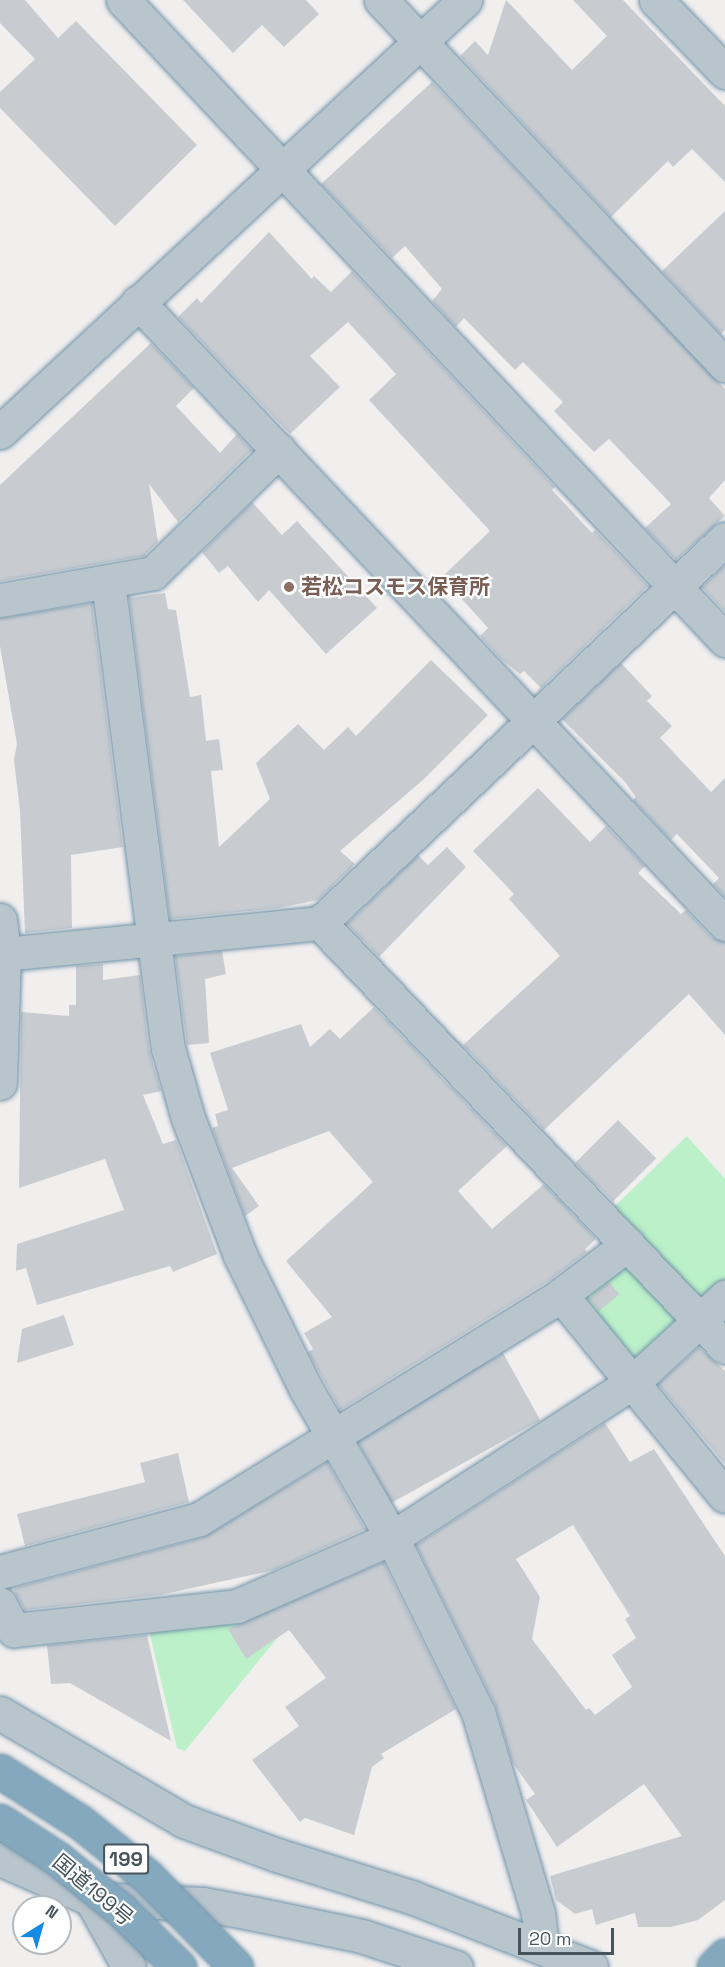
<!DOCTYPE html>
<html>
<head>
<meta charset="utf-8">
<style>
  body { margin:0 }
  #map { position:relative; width:725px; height:1967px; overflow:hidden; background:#f1eeee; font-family:"Space Grotesk","Noto Sans JP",sans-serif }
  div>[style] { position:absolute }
  .green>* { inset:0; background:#bbf0c8 }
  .building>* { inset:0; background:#c8ccd1; transform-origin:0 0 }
  .roads { filter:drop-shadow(0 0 2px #7093aa) drop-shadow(0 0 2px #7093aa) }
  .minor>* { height:33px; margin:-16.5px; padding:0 16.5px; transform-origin:16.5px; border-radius:16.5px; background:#b9c5cc }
  .highway>* { height:33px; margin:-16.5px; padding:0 16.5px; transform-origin:16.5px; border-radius:16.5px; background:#84a8be }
  .bridges { filter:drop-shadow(0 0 2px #7093aa) drop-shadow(0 0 2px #7093aa) }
  .highway-bridge>* { height:33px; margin:-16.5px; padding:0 16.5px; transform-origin:16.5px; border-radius:16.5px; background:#84a8be }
  .dots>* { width:16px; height:16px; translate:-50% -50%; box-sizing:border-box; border:3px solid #fff; border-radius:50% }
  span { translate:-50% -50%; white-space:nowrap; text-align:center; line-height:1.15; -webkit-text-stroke:4.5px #fff; paint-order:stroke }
  .shield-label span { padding:2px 4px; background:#fff; border:2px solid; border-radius:4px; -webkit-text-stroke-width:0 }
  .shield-label { font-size:20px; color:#46545c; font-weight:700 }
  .education-label { font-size:21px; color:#785e54; font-weight:700 }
  .left { translate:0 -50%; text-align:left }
  .street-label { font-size:21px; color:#46545c }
  .north { position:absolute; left:12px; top:1895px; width:60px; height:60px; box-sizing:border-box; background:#fff; border:2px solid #b5bbbe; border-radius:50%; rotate:37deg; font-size:16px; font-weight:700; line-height:24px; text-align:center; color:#46545c }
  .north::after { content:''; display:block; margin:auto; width:21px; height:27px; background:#158ae4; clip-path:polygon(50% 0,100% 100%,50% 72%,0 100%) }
  .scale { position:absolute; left:518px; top:1928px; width:96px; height:27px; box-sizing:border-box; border:3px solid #46545c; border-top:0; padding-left:8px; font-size:18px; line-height:21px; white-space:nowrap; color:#46545c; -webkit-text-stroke:4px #fff; paint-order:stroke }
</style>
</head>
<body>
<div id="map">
  <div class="green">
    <i style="clip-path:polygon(687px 1136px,725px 1179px,725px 1281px,701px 1303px,612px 1209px)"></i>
    <i style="clip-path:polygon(627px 1262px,683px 1321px,632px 1367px,578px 1297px)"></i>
    <i style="clip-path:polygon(266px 1606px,283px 1631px,185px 1751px,177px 1748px,149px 1631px)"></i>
  </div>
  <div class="building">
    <i style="clip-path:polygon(0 0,25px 0,58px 38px,76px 21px,197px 145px,115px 226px,0 108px,0 92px,35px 59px,0 23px)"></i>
    <i style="clip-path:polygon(183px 0,306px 0,319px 14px,284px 47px,262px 25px,233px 53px)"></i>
    <i style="clip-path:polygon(506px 0,572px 70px,607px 36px,573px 0,623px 0,725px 106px,725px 182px,692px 149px,673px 167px,668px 161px,611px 217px,460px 56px,475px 41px,488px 55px)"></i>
    <i style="clip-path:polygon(432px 82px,725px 389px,725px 480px,709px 498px,725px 516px,676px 560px,645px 528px,671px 504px,609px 439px,594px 452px,554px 411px,563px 402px,523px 362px,515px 370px,464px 318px,456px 327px,432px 301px,442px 289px,405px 246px,392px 258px,321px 184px)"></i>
    <i style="clip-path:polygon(725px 211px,725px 330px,721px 334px,662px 271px)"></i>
    <i style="clip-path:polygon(269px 232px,312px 279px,314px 276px,331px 292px,352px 271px,555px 487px,552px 490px,592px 533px,595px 530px,648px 586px,541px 688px,524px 671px,520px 674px,500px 658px,480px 636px,488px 628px,442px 577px,490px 531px,369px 400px,396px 374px,348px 322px,310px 356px,340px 387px,290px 434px,178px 317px,197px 298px,201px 303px)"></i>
    <i style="clip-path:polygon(151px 343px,194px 388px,176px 406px,220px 453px,237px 434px,252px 450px,178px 522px,149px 484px,158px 542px,144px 556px,0 581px,0 485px)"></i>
    <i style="clip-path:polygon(252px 502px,282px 535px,297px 521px,377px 608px,326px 654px,269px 590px,258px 602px,228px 566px,219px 573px,202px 552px)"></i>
    <i style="clip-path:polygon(725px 565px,725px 612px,702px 587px)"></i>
    <i style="clip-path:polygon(165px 593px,168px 609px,176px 610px,190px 697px,201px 695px,206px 741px,219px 739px,223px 770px,211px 771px,219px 847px,270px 799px,256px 763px,298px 724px,324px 750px,348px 727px,356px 736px,431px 660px,488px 715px,424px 779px,340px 851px,355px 864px,318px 900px,278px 908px,170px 919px,129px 598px)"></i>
    <i style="clip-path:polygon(92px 603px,123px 847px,71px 855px,72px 928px,25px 933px,20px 811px,14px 760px,17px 744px,0 646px,0 618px)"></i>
    <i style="clip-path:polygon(621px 663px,652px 696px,647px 701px,672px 726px,660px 738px,711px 792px,725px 778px,725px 897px,713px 884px,719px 878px,677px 834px,671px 840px,633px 800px,636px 797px,625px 782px,562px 719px)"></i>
    <i style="clip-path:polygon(538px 788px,590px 842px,606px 826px,645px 866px,638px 873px,681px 914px,686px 910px,711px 937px,725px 942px,725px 1035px,689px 994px,544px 1130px,463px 1045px,560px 956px,509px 899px,514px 894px,473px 851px)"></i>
    <i style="clip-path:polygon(447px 847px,466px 867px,379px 957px,347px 924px,418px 855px,428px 865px)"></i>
    <i style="clip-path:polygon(222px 951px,226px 974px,205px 979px,209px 1043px,187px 1045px,175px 956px)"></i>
    <i style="clip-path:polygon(103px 964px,103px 980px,140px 975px,149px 1050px,161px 1091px,143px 1095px,163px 1144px,176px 1140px,217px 1254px,173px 1272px,170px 1266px,37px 1305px,26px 1268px,16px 1271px,17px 1244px,124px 1210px,105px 1159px,19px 1188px,21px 1012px,69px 1016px,69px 1005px,76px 1005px,76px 966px)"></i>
    <i style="clip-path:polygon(374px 1007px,507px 1146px,458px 1191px,492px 1229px,544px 1184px,596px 1239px,585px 1249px,587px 1252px,550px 1280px,340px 1410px,308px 1352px,313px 1349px,304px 1333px,332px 1317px,286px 1261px,373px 1182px,329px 1131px,232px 1168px,259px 1206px,245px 1216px,212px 1128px,218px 1126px,215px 1114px,228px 1110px,210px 1053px,301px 1024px,310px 1047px,330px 1029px,340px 1039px)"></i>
    <i style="left:618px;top:1120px;width:54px;height:61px;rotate:45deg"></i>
    <i style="left:609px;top:1282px;width:16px;height:26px;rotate:50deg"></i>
    <i style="clip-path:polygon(64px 1315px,74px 1345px,17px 1363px,22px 1329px)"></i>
    <i style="clip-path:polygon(699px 1347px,725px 1371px,725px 1464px,658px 1384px)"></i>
    <i style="left:503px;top:1353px;width:77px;height:170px;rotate:61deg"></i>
    <i style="clip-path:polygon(evenodd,605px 1423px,630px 1462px,654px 1449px,725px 1556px,725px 1900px,698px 1920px,671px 1927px,638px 1927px,635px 1913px,596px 1925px,592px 1909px,575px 1914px,556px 1900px,550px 1876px,682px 1836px,644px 1784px,557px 1847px,526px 1800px,535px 1794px,512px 1762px,495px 1704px,416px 1545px,605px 1423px,573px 1525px,630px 1616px,625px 1619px,636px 1638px,612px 1655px,632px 1687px,595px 1715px,589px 1708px,586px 1710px,532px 1639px,540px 1597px,516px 1559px,573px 1525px)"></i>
    <i style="clip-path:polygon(178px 1453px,189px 1502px,25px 1546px,17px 1514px,145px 1482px,140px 1463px)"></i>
    <i style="clip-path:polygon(327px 1462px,365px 1529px,274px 1570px,160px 1595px,25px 1610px,15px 1593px,14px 1588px,204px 1537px)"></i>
    <i style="clip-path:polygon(383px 1562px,456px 1709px,381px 1754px,384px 1758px,372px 1767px,354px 1835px,305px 1818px,300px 1822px,252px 1760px,299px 1726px,285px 1707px,326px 1678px,289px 1630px,246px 1659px,228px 1629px)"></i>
    <i style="clip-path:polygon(147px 1635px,171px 1741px,70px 1683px,51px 1684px,47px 1645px)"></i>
  </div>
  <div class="roads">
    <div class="minor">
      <i style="left:123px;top:0;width:879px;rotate:46.75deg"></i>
      <i style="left:381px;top:0;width:502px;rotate:46.7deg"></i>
      <i style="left:656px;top:0;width:100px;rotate:46.2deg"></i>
      <i style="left:138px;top:302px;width:855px;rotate:46.66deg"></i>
      <i style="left:0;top:432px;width:635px;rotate:-42.89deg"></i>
      <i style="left:108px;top:582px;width:470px;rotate:82.7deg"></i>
      <i style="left:168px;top:1048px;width:73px;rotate:74.1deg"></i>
      <i style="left:188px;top:1118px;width:147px;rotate:69.2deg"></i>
      <i style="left:240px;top:1255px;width:149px;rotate:63.8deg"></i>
      <i style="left:306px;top:1389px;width:172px;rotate:60deg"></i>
      <i style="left:392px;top:1538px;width:194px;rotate:63.7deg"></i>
      <i style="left:478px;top:1712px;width:210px;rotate:73.4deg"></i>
      <i style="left:538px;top:1913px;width:35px;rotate:83deg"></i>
      <i style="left:0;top:600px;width:155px;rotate:-10deg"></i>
      <i style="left:153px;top:573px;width:176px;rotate:-44.3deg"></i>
      <i style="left:0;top:920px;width:34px;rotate:83deg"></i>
      <i style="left:4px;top:954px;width:129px;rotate:91.8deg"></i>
      <i style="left:320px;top:923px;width:586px;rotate:46.31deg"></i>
      <i style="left:4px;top:954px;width:318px;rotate:-5.6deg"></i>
      <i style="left:320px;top:923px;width:558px;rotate:-43.48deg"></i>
      <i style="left:561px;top:1295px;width:259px;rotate:50.8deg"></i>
      <i style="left:0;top:1572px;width:206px;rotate:-14.9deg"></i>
      <i style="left:199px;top:1519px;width:426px;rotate:-31.7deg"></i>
      <i style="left:561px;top:1295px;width:84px;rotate:-37.3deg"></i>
      <i style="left:0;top:1604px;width:30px;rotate:62deg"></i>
      <i style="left:14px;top:1630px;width:224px;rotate:-6.1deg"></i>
      <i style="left:237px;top:1606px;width:169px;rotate:-23.7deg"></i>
      <i style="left:392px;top:1538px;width:286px;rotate:-32.9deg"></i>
      <i style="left:632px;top:1383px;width:127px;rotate:-42.8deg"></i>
      <i style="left:0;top:1713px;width:213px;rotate:30.4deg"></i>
      <i style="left:184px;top:1821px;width:99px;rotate:20.1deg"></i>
      <i style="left:277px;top:1855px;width:144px;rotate:17.4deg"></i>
      <i style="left:414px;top:1898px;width:190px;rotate:21.3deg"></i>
      <i style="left:0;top:1859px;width:99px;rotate:23.7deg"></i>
      <i style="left:91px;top:1899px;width:112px;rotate:2.6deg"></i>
      <i style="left:203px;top:1904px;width:54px;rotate:10.7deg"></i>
      <i style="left:256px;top:1914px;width:108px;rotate:11.7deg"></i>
      <i style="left:362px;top:1936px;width:99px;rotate:18.3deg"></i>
      <i style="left:91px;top:1899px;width:78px;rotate:60.8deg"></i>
    </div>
    <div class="highway">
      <i style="left:714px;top:1967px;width:16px;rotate:-45deg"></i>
    </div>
  </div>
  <div class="bridges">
    <div class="highway-bridge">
      <i style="left:0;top:1771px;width:95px;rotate:32.5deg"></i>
      <i style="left:80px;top:1822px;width:86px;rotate:38.9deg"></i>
      <i style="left:147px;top:1876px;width:127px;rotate:45.6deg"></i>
      <i style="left:0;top:1821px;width:69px;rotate:33.2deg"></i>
      <i style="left:58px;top:1859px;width:80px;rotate:38.9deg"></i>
      <i style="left:120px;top:1909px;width:83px;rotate:44.5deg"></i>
    </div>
  </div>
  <div class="dots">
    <i style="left:289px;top:587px;background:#8d6e63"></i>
  </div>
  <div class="shield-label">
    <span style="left:126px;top:1859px">199</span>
  </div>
  <div class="education-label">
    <span class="left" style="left:301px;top:587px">若松コスモス保育所</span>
  </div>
  <div class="street-label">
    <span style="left:93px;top:1890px;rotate:40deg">国道199号</span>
  </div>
  <div class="north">N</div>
  <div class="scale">20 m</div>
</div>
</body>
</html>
